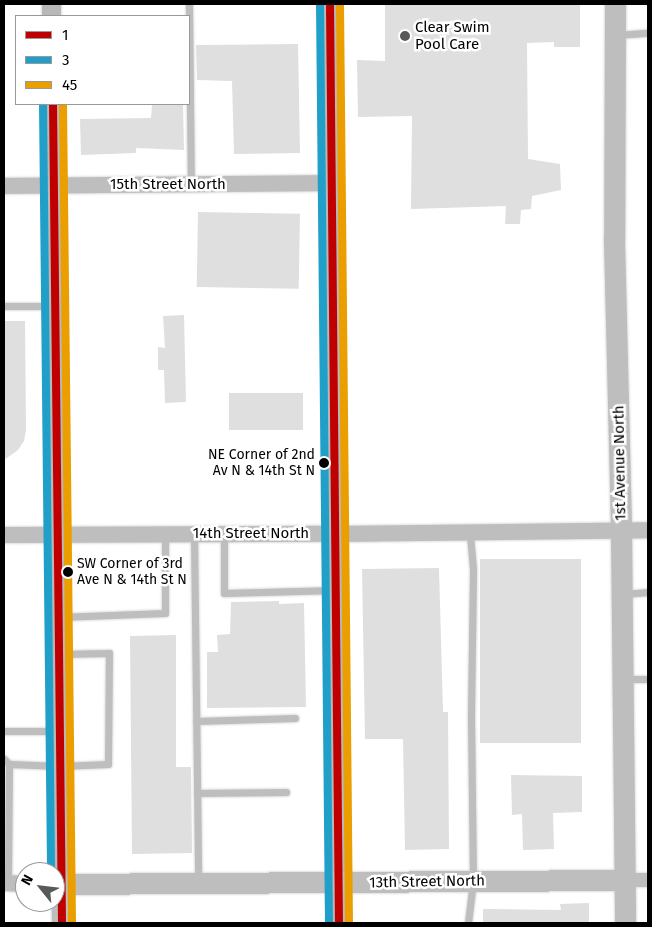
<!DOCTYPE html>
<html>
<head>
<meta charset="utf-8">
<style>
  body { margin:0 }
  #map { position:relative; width:652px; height:927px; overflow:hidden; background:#fff; font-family:"Fira Sans",sans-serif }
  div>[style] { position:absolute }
  .building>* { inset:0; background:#dfdfdf; transform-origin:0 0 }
  .roads { filter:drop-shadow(0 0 1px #dbdbdb) drop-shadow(0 0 1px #dbdbdb) }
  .service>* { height:7px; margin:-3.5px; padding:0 3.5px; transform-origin:3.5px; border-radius:3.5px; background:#bebebe }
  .minor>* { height:14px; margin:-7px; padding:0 7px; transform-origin:7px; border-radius:7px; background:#bebebe }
  .tertiary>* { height:16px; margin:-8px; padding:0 8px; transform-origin:8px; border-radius:8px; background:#bebebe }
  .secondary>* { height:19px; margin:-9.5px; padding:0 9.5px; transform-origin:9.5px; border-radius:9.5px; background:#b8b8b8 }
  .primary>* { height:21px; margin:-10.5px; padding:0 10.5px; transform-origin:10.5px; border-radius:10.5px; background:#bebebe }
  .bus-1>* { height:8px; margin:-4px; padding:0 4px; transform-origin:4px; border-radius:4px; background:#c00000 }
  .bus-2>* { height:8px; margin:-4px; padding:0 4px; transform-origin:4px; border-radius:4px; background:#209fc8 }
  .bus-3>* { height:8px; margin:-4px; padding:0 4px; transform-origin:4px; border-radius:4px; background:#eb9e00 }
  .dots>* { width:14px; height:14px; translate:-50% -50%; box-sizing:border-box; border:2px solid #fff; border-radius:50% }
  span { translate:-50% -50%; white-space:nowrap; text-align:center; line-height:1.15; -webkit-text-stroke:5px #fff; paint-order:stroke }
  .bus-label { font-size:14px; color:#000 }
  .right { translate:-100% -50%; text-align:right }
  .left { translate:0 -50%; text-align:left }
  .poi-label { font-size:15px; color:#000 }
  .street-label { font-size:15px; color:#000 }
  .frame { position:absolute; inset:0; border:5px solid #000; pointer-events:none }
  .legend { position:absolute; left:15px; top:15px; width:175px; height:90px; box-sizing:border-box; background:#fff; border:1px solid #999; margin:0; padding:6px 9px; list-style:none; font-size:15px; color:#000 }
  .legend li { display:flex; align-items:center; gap:10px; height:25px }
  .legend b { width:25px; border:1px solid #999 }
  .north { position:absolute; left:15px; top:862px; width:50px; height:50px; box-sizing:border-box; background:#fff; border:1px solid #999; border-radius:50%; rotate:299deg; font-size:14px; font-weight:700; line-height:20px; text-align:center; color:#000 }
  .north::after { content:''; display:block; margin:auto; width:18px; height:22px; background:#595959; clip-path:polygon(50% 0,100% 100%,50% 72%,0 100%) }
</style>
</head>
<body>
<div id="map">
  <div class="building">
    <i style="clip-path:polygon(385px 4px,580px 4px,580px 47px,554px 47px,554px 42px,527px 43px,528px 159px,560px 164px,561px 190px,532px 196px,531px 209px,521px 210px,520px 224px,505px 224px,506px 206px,411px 209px,412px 116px,358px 117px,357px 60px,385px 61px)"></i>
    <i style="clip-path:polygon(298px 44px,300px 153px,234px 154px,232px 81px,197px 80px,196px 45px)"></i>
    <i style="clip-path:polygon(152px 104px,183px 104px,184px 150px,136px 148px,136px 153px,81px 155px,80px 119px,151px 118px)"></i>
    <i style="left:198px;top:212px;width:102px;height:75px;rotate:1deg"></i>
    <i style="clip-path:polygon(184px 315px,186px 402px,165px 403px,164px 370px,158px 370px,158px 347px,165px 348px,163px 316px)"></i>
    <i style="clip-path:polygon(4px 321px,25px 321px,26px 430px,24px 441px,18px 450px,4px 460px)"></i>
    <i style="left:303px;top:393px;width:37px;height:74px;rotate:90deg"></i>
    <i style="left:480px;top:559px;width:101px;height:184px"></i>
    <i style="clip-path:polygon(439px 568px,443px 712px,448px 712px,449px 849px,405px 850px,403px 739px,365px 739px,362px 569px)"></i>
    <i style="clip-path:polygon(279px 601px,279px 604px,304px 603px,306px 707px,207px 708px,207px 652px,218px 652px,217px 635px,230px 634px,231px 602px)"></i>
    <i style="clip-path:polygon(176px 635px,176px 767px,191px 767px,192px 853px,132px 854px,130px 636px)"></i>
    <i style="clip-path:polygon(511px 775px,582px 776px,582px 812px,553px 813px,554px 849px,523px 850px,522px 814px,512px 815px)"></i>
    <i style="clip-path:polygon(589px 903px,589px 923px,483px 923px,483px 909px,561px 910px,560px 904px)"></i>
  </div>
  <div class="roads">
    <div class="service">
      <i style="left:189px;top:4px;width:180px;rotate:89.4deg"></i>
      <i style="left:616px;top:35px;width:32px;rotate:-4deg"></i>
      <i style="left:4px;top:306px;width:49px"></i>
      <i style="left:194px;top:534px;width:347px;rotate:89.3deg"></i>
      <i style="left:224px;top:535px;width:58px;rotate:90deg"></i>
      <i style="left:224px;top:593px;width:112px;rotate:-1.5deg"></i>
      <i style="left:624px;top:594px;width:24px;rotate:-5deg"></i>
      <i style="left:59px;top:617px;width:106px;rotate:-2.2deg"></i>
      <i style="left:165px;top:613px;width:78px;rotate:-90deg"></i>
      <i style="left:624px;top:679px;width:24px"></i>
      <i style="left:196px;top:721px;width:99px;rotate:-1.7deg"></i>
      <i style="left:4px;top:731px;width:54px"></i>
      <i style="left:4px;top:759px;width:7px;rotate:45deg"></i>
      <i style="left:9px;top:764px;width:119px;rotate:90.5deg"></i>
      <i style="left:9px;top:764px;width:51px;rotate:2.2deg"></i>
      <i style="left:60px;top:766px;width:48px;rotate:-2.4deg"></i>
      <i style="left:108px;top:764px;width:111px;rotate:-89.5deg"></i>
      <i style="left:109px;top:653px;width:49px;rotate:178.8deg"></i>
      <i style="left:197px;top:793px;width:89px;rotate:-0.6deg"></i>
      <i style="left:468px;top:923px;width:42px;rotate:-83.2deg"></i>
      <i style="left:473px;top:881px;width:166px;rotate:-90.7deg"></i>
      <i style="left:471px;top:715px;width:146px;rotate:-89.2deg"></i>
      <i style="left:473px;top:569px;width:37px;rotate:-95deg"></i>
    </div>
    <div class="minor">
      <i style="left:624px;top:880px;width:24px"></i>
    </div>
    <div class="tertiary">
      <i style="left:4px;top:186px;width:328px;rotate:-0.5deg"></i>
      <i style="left:4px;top:535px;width:331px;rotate:-0.2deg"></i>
      <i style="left:335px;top:534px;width:313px;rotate:-0.7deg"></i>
      <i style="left:4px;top:883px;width:21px;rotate:3deg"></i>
    </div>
    <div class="secondary">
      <i style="left:51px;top:4px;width:12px;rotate:90deg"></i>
      <i style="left:330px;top:4px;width:919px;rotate:89.44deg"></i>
      <i style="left:53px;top:104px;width:780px;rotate:89.41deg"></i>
    </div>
    <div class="primary">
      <i style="left:615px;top:4px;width:236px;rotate:90.2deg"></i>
      <i style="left:614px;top:240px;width:290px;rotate:88.6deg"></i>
      <i style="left:621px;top:530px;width:393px;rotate:89.4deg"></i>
      <i style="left:62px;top:923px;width:39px;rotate:-91deg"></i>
      <i style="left:61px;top:884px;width:563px;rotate:-0.41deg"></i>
    </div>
  </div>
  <div class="bus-1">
    <i style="left:330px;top:4px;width:919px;rotate:89.44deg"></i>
    <i style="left:53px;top:104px;width:819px;rotate:89.37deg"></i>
  </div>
  <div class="bus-2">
    <i style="left:320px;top:4px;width:919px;rotate:89.44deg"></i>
    <i style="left:43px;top:104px;width:768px;rotate:89.4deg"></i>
  </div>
  <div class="bus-3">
    <i style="left:340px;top:4px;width:919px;rotate:89.44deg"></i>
    <i style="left:63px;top:104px;width:819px;rotate:89.37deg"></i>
  </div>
  <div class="dots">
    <i style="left:405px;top:36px;background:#595959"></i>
    <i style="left:324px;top:463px;background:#000"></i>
    <i style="left:68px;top:572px;background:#000"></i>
  </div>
  <div class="bus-label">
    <span class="right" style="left:315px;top:463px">NE Corner of 2nd<br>Av N &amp; 14th St N</span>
    <span class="left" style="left:77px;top:572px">SW Corner of 3rd<br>Ave N &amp; 14th St N</span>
  </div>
  <div class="poi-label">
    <span class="left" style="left:415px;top:36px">Clear Swim<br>Pool Care</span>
  </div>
  <div class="street-label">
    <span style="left:168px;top:185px">15th Street North</span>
    <span style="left:620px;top:463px;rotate:-91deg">1st Avenue North</span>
    <span style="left:251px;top:534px">14th Street North</span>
    <span style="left:427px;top:882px;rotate:-1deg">13th Street North</span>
  </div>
  <div class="frame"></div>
  <ul class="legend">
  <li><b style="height:6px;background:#c00000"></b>1</li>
  <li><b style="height:6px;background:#209fc8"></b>3</li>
  <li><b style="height:6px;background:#eb9e00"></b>45</li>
  </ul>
  <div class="north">N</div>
</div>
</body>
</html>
